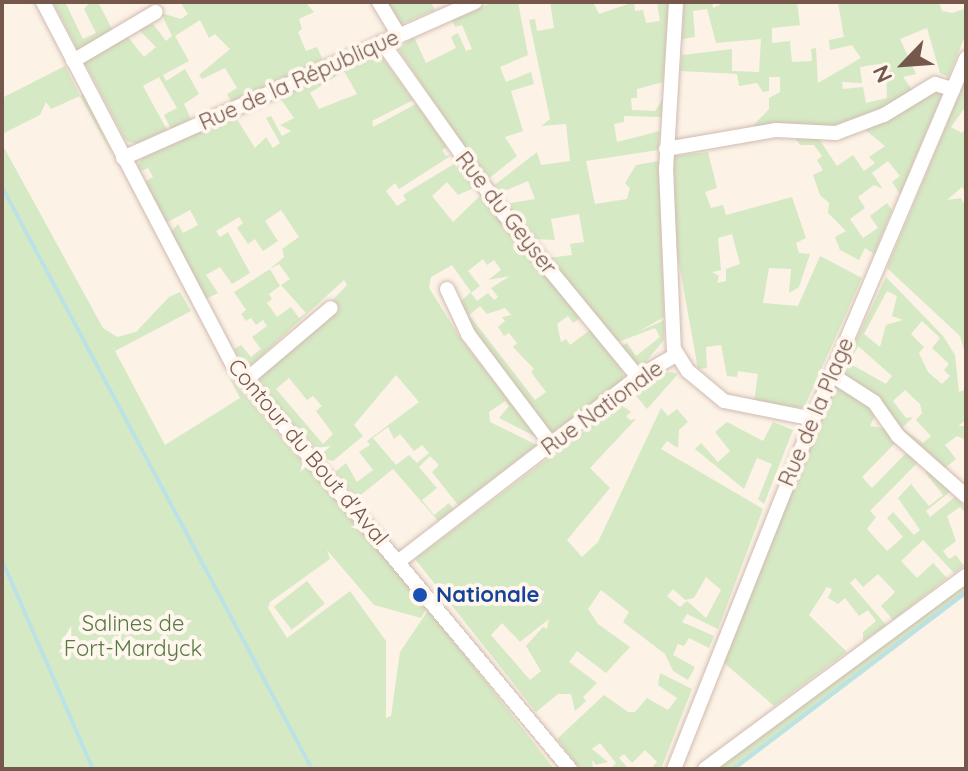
<!DOCTYPE html>
<html>
<head>
<meta charset="utf-8">
<style>
  body { margin:0 }
  #map { position:relative; width:968px; height:771px; overflow:hidden; background:#fcf2e6; font-family:Quicksand,sans-serif }
  div>[style] { position:absolute }
  .green>* { inset:0; background:#d6e9c5; transform-origin:0 0 }
  .stream>* { height:4px; margin:-2px; padding:0 2px; transform-origin:2px; border-radius:2px; background:#bbe2e5 }
  .roads { filter:drop-shadow(0 0 2px #d0bbaf) drop-shadow(0 0 2px #d0bbaf) }
  .minor>* { height:14px; margin:-7px; padding:0 7px; transform-origin:7px; border-radius:7px; background:#fff }
  .dots>* { width:22px; height:22px; translate:-50% -50%; box-sizing:border-box; border:4px solid #fff6ed; border-radius:50% }
  span { translate:-50% -50%; white-space:nowrap; text-align:center; line-height:1.15; -webkit-text-stroke:8px #fff6ed; paint-order:stroke }
  .street-label { font-size:22px; color:#75574b }
  .transit-label { font-size:22px; color:#164399; font-weight:700 }
  .left { translate:0 -50%; text-align:left }
  .park-label { font-size:22px; color:#577a43 }
  .frame { position:absolute; inset:0; border:4px solid #75574b; pointer-events:none }
  .north { position:absolute; left:864px; top:24px; width:80px; height:80px; -webkit-text-stroke:6px #fff6ed; paint-order:stroke; rotate:245deg; font-size:22px; font-weight:700; line-height:32px; text-align:center; color:#75574b }
  .north::after { content:''; display:block; margin:auto; width:28px; height:36px; background:#75574b; clip-path:polygon(50% 0,100% 100%,50% 72%,0 100%) }
</style>
</head>
<body>
<div id="map">
  <div class="green">
    <i style="clip-path:polygon(53px 2px,65px 2px,83px 39px,96px 33px,84px 9px,90px 2px,98px 2px,113px 31px,79px 52px)"></i>
    <i style="clip-path:polygon(180px 2px,305px 2px,314px 12px,299px 19px,302px 29px,298px 32px,306px 51px,317px 47px,323px 60px,231px 101px,227px 94px,237px 88px,225px 68px,202px 79px,199px 75px,230px 49px,215px 34px,209px 38px,200px 20px,175px 36px,189px 61px,163px 75px,166px 81px,185px 69px,199px 94px,184px 104px,191px 119px,171px 129px,164px 115px,177px 108px,159px 77px,143px 86px,167px 130px,136px 144px,126px 141px,84px 61px,127px 36px,144px 57px,156px 47px,137px 28px,153px 24px,166px 41px,172px 36px,161px 13px,181px 19px,188px 14px)"></i>
    <i style="clip-path:polygon(384px 2px,431px 2px,435px 10px,398px 25px)"></i>
    <i style="clip-path:polygon(493px 2px,518px 2px,528px 55px,500px 67px,506px 82px,531px 72px,534px 84px,511px 91px,523px 131px,505px 137px,517px 156px,487px 180px,398px 49px,414px 37px,426px 63px,456px 48px,451px 37px,458px 33px,466px 51px,472px 49px,462px 25px,455px 27px,452px 20px)"></i>
    <i style="clip-path:polygon(550px 2px,593px 2px,599px 14px,634px 2px,635px 11px,643px 10px,646px 23px,660px 21px,657px 2px,669px 2px,663px 82px,637px 89px,637px 98px,631px 98px,632px 110px,655px 111px,664px 97px,661px 117px,624px 116px,624px 122px,614px 124px,617px 142px,660px 131px,658px 150px,586px 161px,595px 204px,627px 199px,630px 188px,625px 183px,636px 165px,659px 161px,664px 317px,636px 333px,664px 320px,664px 340px,643px 365px,635px 364px,621px 346px,627px 343px,636px 356px,660px 337px,655px 328px,618px 342px,548px 258px,572px 255px,570px 244px,584px 242px,579px 214px,551px 219px,555px 240px,533px 239px,505px 204px,535px 199px,528px 181px,497px 194px,492px 187px,537px 152px,541px 165px,570px 161px,566px 124px,541px 126px,550px 119px,529px 20px,535px 19px,537px 31px,554px 28px)"></i>
    <i style="clip-path:polygon(evenodd,684px 2px,712px 2px,713px 8px,726px 2px,797px 2px,800px 25px,772px 28px,772px 43px,790px 41px,792px 62px,812px 61px,811px 49px,816px 48px,818px 83px,861px 58px,852px 45px,830px 50px,829px 40px,844px 37px,838px 3px,829px 2px,939px 2px,942px 11px,952px 13px,964px 9px,966px 2px,966px 34px,948px 77px,940px 73px,927px 28px,900px 39px,916px 74px,903px 77px,913px 91px,895px 104px,838px 126px,753px 126px,769px 109px,769px 98px,780px 92px,780px 77px,769px 77px,769px 91px,763px 92px,757px 83px,739px 86px,737px 74px,680px 71px,682px 55px,732px 49px,732px 71px,759px 72px,761px 39px,716px 43px,707px 9px,693px 11px,695px 37px,682px 39px,684px 2px,886px 63px,887px 98px,866px 103px,863px 87px,843px 89px,842px 82px,862px 83px,860px 67px,886px 63px)"></i>
    <i style="clip-path:polygon(evenodd,371px 55px,382px 57px,413px 100px,372px 121px,373px 127px,416px 104px,447px 147px,442px 150px,446px 156px,452px 155px,399px 189px,395px 183px,386px 191px,397px 206px,406px 200px,403px 195px,457px 162px,476px 187px,458px 195px,447px 182px,432px 196px,453px 222px,481px 195px,580px 318px,573px 323px,568px 316px,557px 324px,561px 342px,566px 339px,570px 345px,590px 330px,623px 371px,623px 380px,551px 434px,475px 336px,460px 302px,471px 292px,452px 265px,431px 277px,429px 288px,461px 339px,538px 438px,499px 418px,509px 406px,505px 401px,489px 412px,490px 422px,537px 445px,458px 505px,432px 472px,439px 465px,430px 456px,419px 467px,437px 488px,422px 500px,434px 515px,449px 503px,453px 509px,438px 521px,393px 469px,357px 498px,335px 472px,346px 463px,357px 482px,373px 470px,359px 452px,370px 445px,367px 441px,419px 402px,396px 375px,354px 425px,363px 436px,333px 461px,325px 459px,259px 384px,259px 376px,347px 285px,344px 280px,247px 369px,234px 349px,241px 345px,251px 357px,261px 349px,252px 337px,267px 326px,263px 320px,256px 325px,251px 318px,246px 321px,241px 314px,246px 310px,234px 292px,270px 269px,280px 286px,269px 294px,272px 299px,267px 303px,277px 317px,291px 307px,299px 318px,306px 313px,281px 285px,290px 279px,279px 264px,270px 269px,284px 257px,282px 249px,299px 237px,281px 210px,265px 221px,278px 241px,263px 251px,255px 239px,248px 244px,237px 228px,243px 223px,239px 217px,216px 231px,220px 237px,228px 232px,250px 273px,232px 284px,220px 267px,206px 275px,218px 293px,206px 299px,170px 233px,178px 224px,183px 233px,198px 225px,190px 210px,166px 223px,145px 182px,153px 177px,148px 168px,141px 171px,138px 165px,142px 158px,235px 116px,255px 148px,266px 137px,273px 148px,280px 143px,266px 118px,271px 116px,282px 136px,291px 131px,280px 125px,294px 118px,280px 98px,259px 105px,371px 55px,344px 71px,357px 94px,319px 109px,310px 93px,344px 71px,371px 55px,483px 259px,487px 265px,494px 260px,501px 270px,488px 280px,510px 276px,491px 288px,498px 297px,494px 300px,488px 293px,477px 301px,471px 293px,480px 286px,468px 271px,483px 259px,371px 55px,480px 306px,487px 314px,505px 308px,511px 315px,502px 317px,505px 321px,498px 327px,504px 336px,509px 333px,517px 343px,513px 347px,534px 369px,531px 372px,546px 392px,535px 400px,469px 315px,480px 306px,371px 55px,289px 378px,307px 400px,313px 396px,322px 406px,316px 411px,333px 434px,323px 444px,276px 389px,289px 378px,371px 55px,388px 427px,394px 439px,400px 434px,414px 451px,422px 445px,429px 453px,417px 463px,409px 455px,396px 465px,373px 438px,388px 427px)"></i>
    <i style="clip-path:polygon(65px 66px,80px 96px,84px 94px,112px 154px,80px 96px,51px 109px,46px 102px,40px 115px,2px 134px,2px 98px)"></i>
    <i style="clip-path:polygon(966px 78px,966px 106px,951px 127px,962px 133px,966px 128px,966px 194px,962px 187px,947px 200px,961px 198px,966px 207px,966px 356px,960px 336px,887px 268px)"></i>
    <i style="clip-path:polygon(935px 89px,943px 92px,900px 194px,892px 182px,900px 176px,888px 161px,872px 173px,883px 189px,874px 185px,858px 197px,865px 208px,850px 219px,863px 238px,878px 228px,870px 216px,887px 203px,892px 210px,874px 254px,865px 248px,859px 260px,840px 250px,835px 237px,846px 231px,828px 213px,829px 203px,820px 195px,813px 175px,823px 170px,817px 160px,822px 156px,814px 145px,800px 145px,794px 136px,819px 139px,837px 166px,853px 155px,864px 171px,875px 163px,869px 157px,885px 146px,864px 129px)"></i>
    <i style="clip-path:polygon(2px 144px,103px 328px,117px 337px,136px 332px,169px 297px,180px 292px,191px 311px,115px 351px,165px 445px,240px 398px,229px 377px,427px 607px,421px 618px,374px 605px,327px 550px,330px 559px,270px 602px,268px 608px,287px 638px,350px 591px,386px 641px,386px 718px,391px 716px,400px 652px,429px 609px,554px 769px,2px 769px)"></i>
    <i style="clip-path:polygon(evenodd,708px 152px,717px 188px,705px 192px,711px 208px,723px 205px,726px 215px,792px 197px,806px 238px,796px 243px,799px 253px,810px 254px,799px 287px,789px 293px,791px 269px,769px 268px,763px 303px,798px 306px,820px 256px,862px 278px,804px 408px,754px 402px,758px 374px,738px 371px,737px 377px,727px 376px,721px 345px,706px 347px,707px 368px,698px 369px,675px 241px,674px 156px,708px 152px,732px 234px,740px 264px,726px 269px,726px 281px,717px 283px,719px 276px,712px 272px,721px 270px,718px 238px,732px 234px)"></i>
    <i style="clip-path:polygon(evenodd,886px 277px,943px 336px,955px 355px,959px 392px,966px 389px,966px 420px,958px 426px,966px 426px,966px 440px,957px 436px,945px 445px,956px 459px,945px 468px,899px 427px,882px 403px,841px 372px,886px 277px,887px 291px,897px 296px,892px 316px,903px 320px,886px 325px,880px 347px,864px 334px,887px 291px,886px 277px,922px 321px,940px 338px,932px 348px,949px 364px,944px 370px,950px 376px,942px 384px,928px 372px,919px 353px,924px 347px,911px 334px,922px 321px,886px 277px,858px 346px,892px 376px,886px 384px,849px 363px,858px 346px,886px 277px,905px 390px,920px 404px,922px 413px,916px 420px,931px 436px,923px 443px,902px 428px,913px 417px,906px 418px,893px 401px,905px 390px)"></i>
    <i style="clip-path:polygon(671px 372px,678px 374px,647px 409px,633px 392px,656px 375px)"></i>
    <i style="clip-path:polygon(837px 383px,877px 411px,870px 426px,883px 428px,896px 442px,862px 477px,872px 488px,907px 452px,920px 460px,870px 511px,876px 517px,867px 529px,887px 551px,903px 537px,887px 518px,893px 512px,914px 535px,920px 530px,898px 498px,911px 484px,929px 506px,943px 495px,925px 472px,929px 469px,951px 491px,926px 511px,930px 517px,955px 497px,966px 508px,966px 513px,960px 507px,947px 516px,956px 541px,943px 551px,949px 559px,956px 555px,964px 566px,954px 573px,923px 540px,901px 561px,917px 578px,933px 563px,947px 578px,893px 620px,881px 606px,895px 592px,878px 574px,863px 587px,855px 578px,850px 583px,886px 625px,863px 641px,863px 632px,876px 621px,868px 610px,859px 616px,845px 598px,838px 604px,828px 598px,832px 589px,827px 587px,809px 615px,847px 652px,774px 706px,722px 661px)"></i>
    <i style="clip-path:polygon(evenodd,620px 404px,631px 412px,626px 416px,630px 420px,636px 419px,590px 468px,610px 488px,567px 540px,582px 557px,598px 542px,661px 408px,668px 416px,677px 409px,688px 422px,679px 430px,678px 448px,667px 441px,661px 449px,763px 509px,718px 629px,687px 614px,682px 622px,714px 636px,709px 648px,689px 638px,684px 646px,678px 644px,673px 655px,695px 667px,688px 680px,673px 671px,665px 654px,623px 622px,629px 612px,601px 590px,588px 609px,598px 624px,630px 647px,606px 673px,577px 651px,569px 662px,597px 683px,583px 697px,586px 701px,575px 711px,571px 694px,558px 694px,536px 712px,415px 559px,620px 404px,706px 577px,721px 590px,706px 618px,687px 601px,680px 607px,667px 596px,673px 589px,685px 600px,694px 598px,706px 577px,620px 404px,549px 619px,547px 629px,543px 627px,526px 646px,541px 671px,530px 680px,491px 635px,502px 623px,520px 642px,549px 619px)"></i>
    <i style="clip-path:polygon(727px 422px,763px 441px,773px 422px,793px 430px,764px 504px,758px 499px,772px 464px,757px 458px,744px 489px,695px 449px,701px 443px,718px 462px,730px 451px,715px 432px)"></i>
    <i style="left:307px;top:581px;width:29px;height:42px;rotate:52deg"></i>
    <i style="clip-path:polygon(966px 582px,966px 595px,737px 769px,717px 769px)"></i>
    <i style="clip-path:polygon(660px 673px,692px 689px,661px 769px,650px 769px,657px 762px,645px 750px,632px 763px,624px 754px,619px 758px,629px 769px,610px 769px,616px 763px,600px 743px,592px 749px,608px 762px,596px 765px,592px 760px,593px 769px,580px 769px,557px 739px,604px 695px,628px 712px,635px 712px,647px 698px,668px 710px,677px 698px,658px 685px)"></i>
  </div>
  <div class="stream">
    <i style="left:2px;top:187px;width:659px;rotate:61.96deg"></i>
    <i style="left:2px;top:560px;width:228px;rotate:66.5deg"></i>
    <i style="left:733px;top:769px;width:293px;rotate:-37.2deg"></i>
  </div>
  <div class="roads">
    <div class="minor">
      <i style="left:43px;top:2px;width:410px;rotate:62.4deg"></i>
      <i style="left:233px;top:365px;width:526px;rotate:50.17deg"></i>
      <i style="left:379px;top:2px;width:39px;rotate:59deg"></i>
      <i style="left:676px;top:2px;width:167px;rotate:93.4deg"></i>
      <i style="left:666px;top:169px;width:180px;rotate:87.5deg"></i>
      <i style="left:674px;top:349px;width:26px;rotate:58deg"></i>
      <i style="left:688px;top:371px;width:47px;rotate:39.8deg"></i>
      <i style="left:724px;top:401px;width:91px;rotate:11.4deg"></i>
      <i style="left:382px;top:42px;width:211px;rotate:54.7deg"></i>
      <i style="left:504px;top:214px;width:211px;rotate:50.6deg"></i>
      <i style="left:73px;top:61px;width:96px;rotate:-30.6deg"></i>
      <i style="left:666px;top:149px;width:112px;rotate:-9.8deg"></i>
      <i style="left:776px;top:130px;width:60px;rotate:2.9deg"></i>
      <i style="left:836px;top:133px;width:51px;rotate:-20.6deg"></i>
      <i style="left:884px;top:115px;width:60px;rotate:-31.3deg"></i>
      <i style="left:935px;top:84px;width:19px;rotate:16deg"></i>
      <i style="left:123px;top:158px;width:385px;rotate:-23.9deg"></i>
      <i style="left:447px;top:289px;width:50px;rotate:65deg"></i>
      <i style="left:468px;top:334px;width:138px;rotate:53deg"></i>
      <i style="left:832px;top:375px;width:50px;rotate:32.7deg"></i>
      <i style="left:874px;top:402px;width:42px;rotate:54.8deg"></i>
      <i style="left:898px;top:436px;width:91px;rotate:41.4deg"></i>
      <i style="left:246px;top:380px;width:111px;rotate:-40.3deg"></i>
      <i style="left:399px;top:561px;width:302px;rotate:-37.6deg"></i>
      <i style="left:638px;top:377px;width:44px;rotate:-30.1deg"></i>
      <i style="left:674px;top:769px;width:377px;rotate:-68.3deg"></i>
      <i style="left:813px;top:419px;width:392px;rotate:-67deg"></i>
      <i style="left:705px;top:769px;width:325px;rotate:-36.5deg"></i>
    </div>
  </div>
  <div class="dots">
    <i style="left:420px;top:595px;background:#1a4fb4"></i>
  </div>
  <div class="street-label">
    <span style="left:299px;top:80px;rotate:-24deg">Rue de la République</span>
    <span style="left:506px;top:213px;rotate:52deg">Rue du Geyser</span>
    <span style="left:602px;top:408px;rotate:-36deg">Rue Nationale</span>
    <span style="left:816px;top:412px;rotate:-67deg">Rue de la Plage</span>
    <span style="left:308px;top:452px;rotate:50deg">Contour du Bout d'Aval</span>
  </div>
  <div class="transit-label">
    <span class="left" style="left:436px;top:595px">Nationale</span>
  </div>
  <div class="park-label">
    <span style="left:133px;top:636px">Salines de<br>Fort-Mardyck</span>
  </div>
  <div class="frame"></div>
  <div class="north">N</div>
</div>
</body>
</html>
